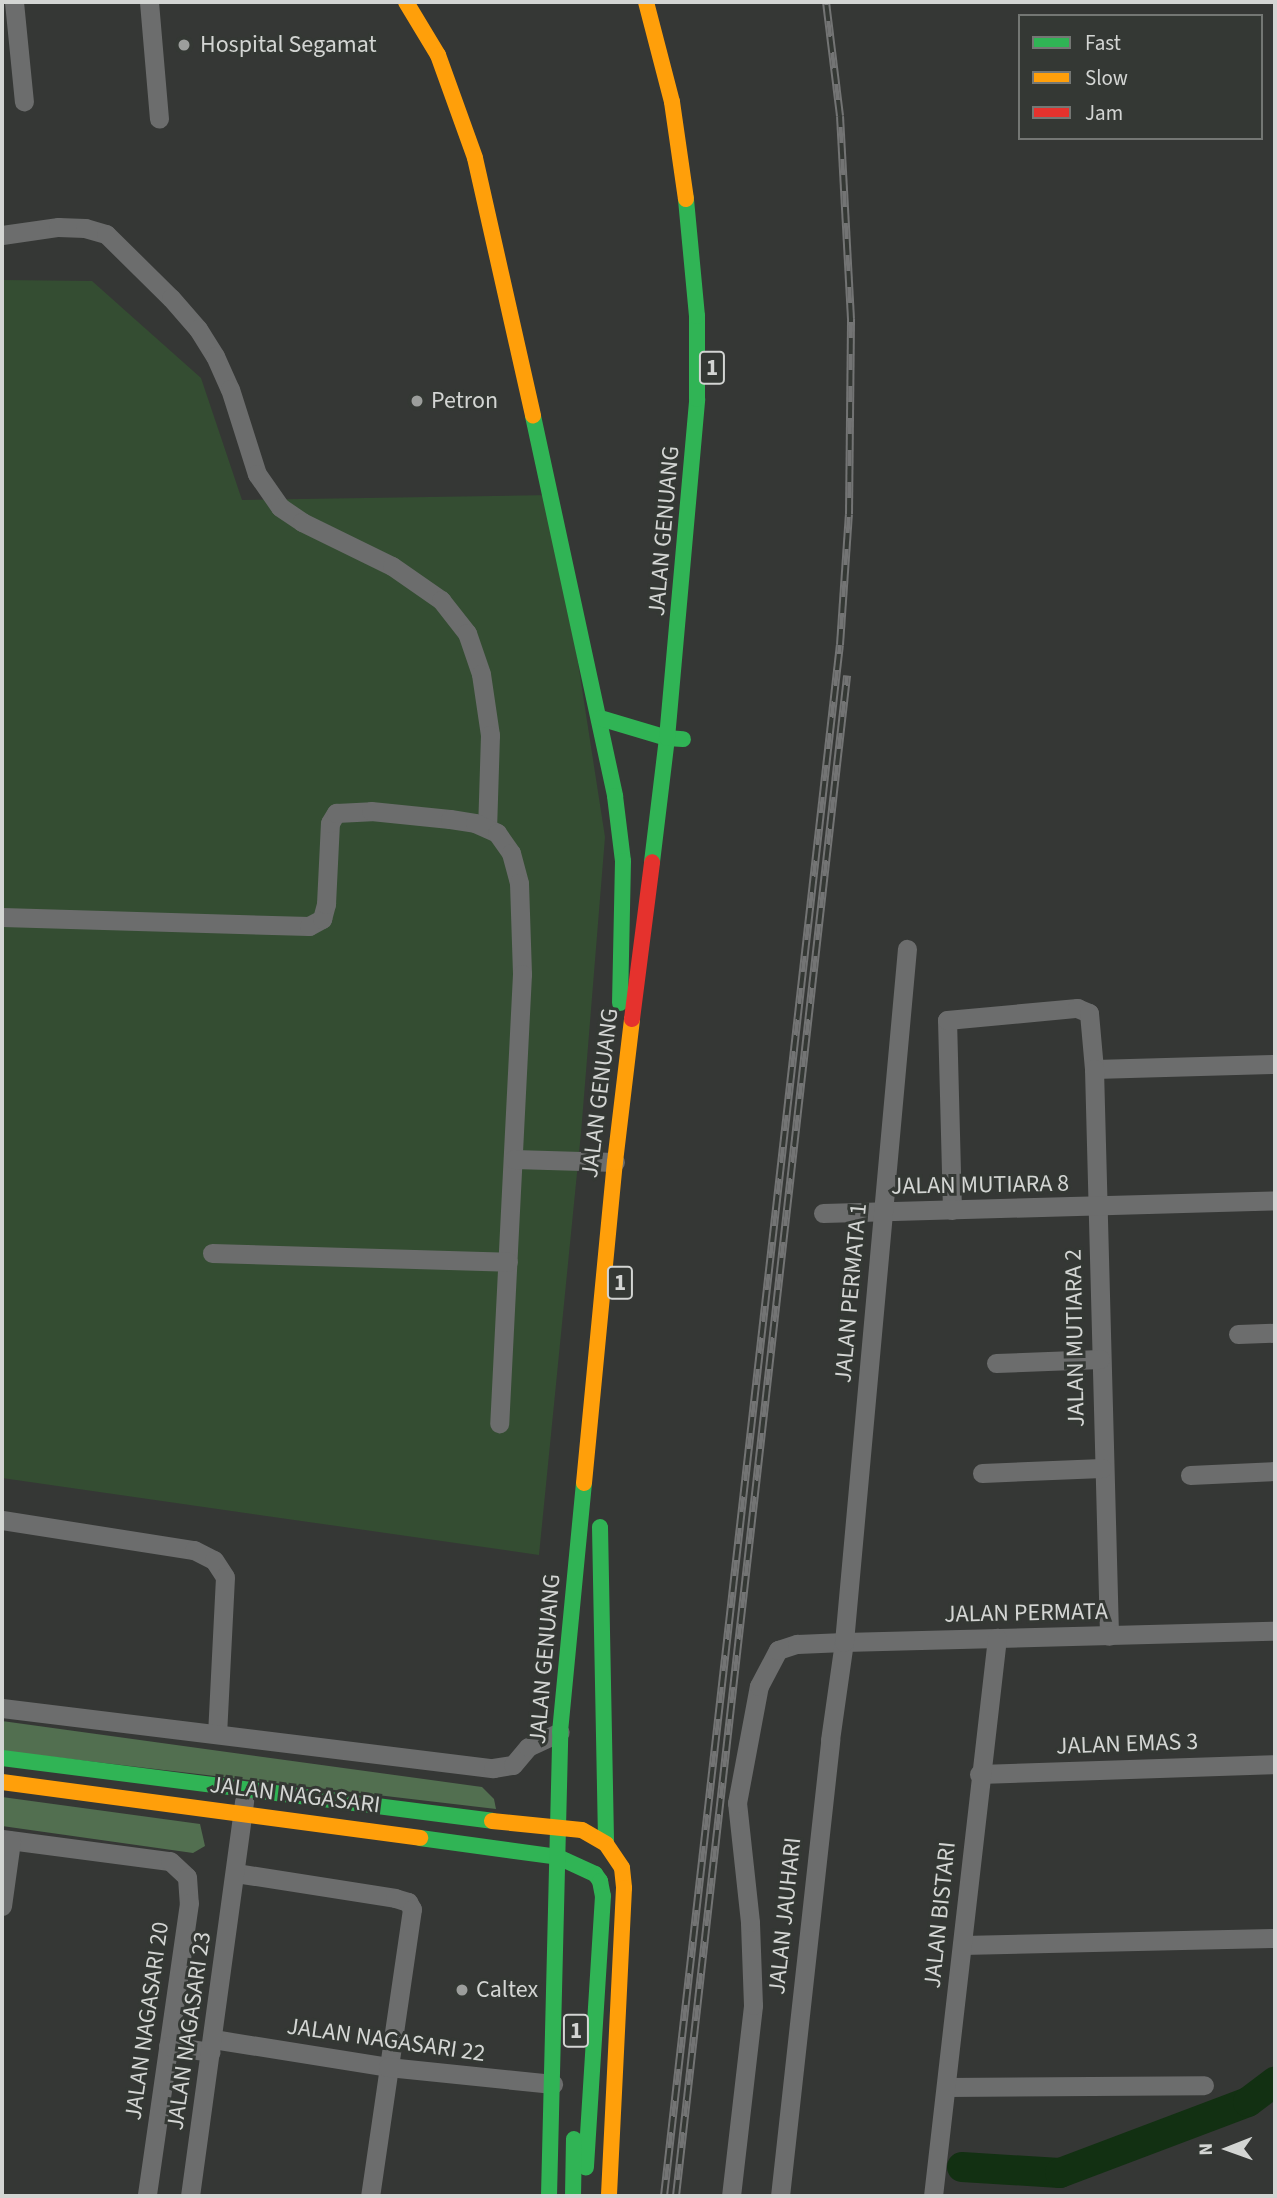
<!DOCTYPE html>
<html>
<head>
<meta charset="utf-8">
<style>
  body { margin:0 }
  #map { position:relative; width:1277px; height:2198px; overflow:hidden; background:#353735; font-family:"Source Sans 3",sans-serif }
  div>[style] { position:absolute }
  .green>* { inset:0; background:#344d32 }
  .forest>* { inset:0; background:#526f50 }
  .river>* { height:30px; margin:-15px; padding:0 15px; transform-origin:15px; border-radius:15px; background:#123012 }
  .street>* { height:19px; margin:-9.5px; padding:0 9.5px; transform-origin:9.5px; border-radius:9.5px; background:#6c6d6d }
  .fast>* { height:16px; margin:-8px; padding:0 8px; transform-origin:8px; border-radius:8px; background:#30b455 }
  .slow>* { height:16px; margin:-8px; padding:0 8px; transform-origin:8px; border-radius:8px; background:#ff9f0a }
  .jam>* { height:16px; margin:-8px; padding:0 8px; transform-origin:8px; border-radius:8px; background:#e5322d }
  .rail>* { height:8px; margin-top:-4px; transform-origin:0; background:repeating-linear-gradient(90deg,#343834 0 16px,#737474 0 32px); box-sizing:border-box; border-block:2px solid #737474 }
  .dots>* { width:19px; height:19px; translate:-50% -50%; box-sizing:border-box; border:4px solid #343834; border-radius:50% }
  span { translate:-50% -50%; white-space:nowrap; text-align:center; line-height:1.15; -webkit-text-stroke:6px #343834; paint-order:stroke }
  .shield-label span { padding:2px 5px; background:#343834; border:2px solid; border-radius:5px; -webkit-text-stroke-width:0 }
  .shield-label { font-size:23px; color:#d3d5d3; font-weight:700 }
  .poi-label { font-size:24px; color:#d3d5d3 }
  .left { translate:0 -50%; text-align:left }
  .street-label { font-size:24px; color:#d3d5d3 }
  .frame { position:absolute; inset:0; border:4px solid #d3d5d3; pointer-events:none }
  .legend { position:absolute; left:1018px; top:14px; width:245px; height:126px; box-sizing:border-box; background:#343834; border:2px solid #747774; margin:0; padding:9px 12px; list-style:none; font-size:21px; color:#d3d5d3 }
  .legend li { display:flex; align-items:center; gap:14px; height:35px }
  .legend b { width:35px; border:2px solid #747774 }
  .north { position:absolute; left:1193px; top:2114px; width:70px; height:70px; -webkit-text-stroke:5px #343834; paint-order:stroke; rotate:269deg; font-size:19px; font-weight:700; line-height:28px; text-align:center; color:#d3d5d3 }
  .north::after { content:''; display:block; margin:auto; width:24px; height:32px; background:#d3d5d3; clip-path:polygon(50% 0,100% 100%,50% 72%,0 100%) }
</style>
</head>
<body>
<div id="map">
  <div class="green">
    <i style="clip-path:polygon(2px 280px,92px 281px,201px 378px,242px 500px,552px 495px,605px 837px,581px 1133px,539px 1555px,2px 1478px)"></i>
  </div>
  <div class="forest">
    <i style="clip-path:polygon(2px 1721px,482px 1787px,494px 1799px,496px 1809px,2px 1751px)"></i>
    <i style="clip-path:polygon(2px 1797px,200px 1824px,205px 1846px,193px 1853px,2px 1826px)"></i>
  </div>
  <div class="river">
    <i style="left:962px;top:2167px;width:98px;rotate:3.5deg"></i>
    <i style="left:1060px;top:2173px;width:201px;rotate:-20.7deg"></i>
    <i style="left:1248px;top:2102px;width:34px;rotate:-37deg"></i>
  </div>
  <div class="street">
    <i style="left:14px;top:2px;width:100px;rotate:84.3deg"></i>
    <i style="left:149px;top:2px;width:117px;rotate:85.1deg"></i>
    <i style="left:2px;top:235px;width:57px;rotate:-8.1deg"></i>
    <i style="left:58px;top:227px;width:27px;rotate:2deg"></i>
    <i style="left:85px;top:228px;width:22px;rotate:16deg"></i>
    <i style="left:106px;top:234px;width:91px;rotate:44.6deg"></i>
    <i style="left:171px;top:298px;width:41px;rotate:48.9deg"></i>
    <i style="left:198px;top:329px;width:32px;rotate:58deg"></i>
    <i style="left:215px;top:356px;width:36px;rotate:66deg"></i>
    <i style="left:230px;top:389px;width:89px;rotate:72.4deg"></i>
    <i style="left:257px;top:474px;width:40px;rotate:55.1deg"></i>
    <i style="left:280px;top:507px;width:27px;rotate:34deg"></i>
    <i style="left:302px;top:522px;width:100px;rotate:26.1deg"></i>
    <i style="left:392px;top:566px;width:60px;rotate:34.8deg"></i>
    <i style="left:441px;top:600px;width:42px;rotate:51.8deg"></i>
    <i style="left:467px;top:633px;width:43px;rotate:71.1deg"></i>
    <i style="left:481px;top:674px;width:62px;rotate:81.6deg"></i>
    <i style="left:490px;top:735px;width:93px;rotate:91.8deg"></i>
    <i style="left:2px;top:917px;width:307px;rotate:1.7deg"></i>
    <i style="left:309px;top:926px;width:15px;rotate:-28deg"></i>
    <i style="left:322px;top:919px;width:16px;rotate:-75deg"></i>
    <i style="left:326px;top:904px;width:81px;rotate:-87.2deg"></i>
    <i style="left:330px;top:823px;width:12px;rotate:-59deg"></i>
    <i style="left:336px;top:813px;width:35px;rotate:-3deg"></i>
    <i style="left:371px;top:811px;width:79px;rotate:5.8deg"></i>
    <i style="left:450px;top:819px;width:25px;rotate:9deg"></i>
    <i style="left:475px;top:823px;width:24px;rotate:24deg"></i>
    <i style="left:497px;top:833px;width:24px;rotate:55deg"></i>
    <i style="left:511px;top:853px;width:31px;rotate:75deg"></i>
    <i style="left:519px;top:883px;width:91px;rotate:88.1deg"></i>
    <i style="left:522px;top:974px;width:450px;rotate:92.9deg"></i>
    <i style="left:1094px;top:1069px;width:181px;rotate:-1.6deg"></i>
    <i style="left:514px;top:1159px;width:101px;rotate:1.7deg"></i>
    <i style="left:952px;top:1210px;width:190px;rotate:-91.5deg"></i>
    <i style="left:947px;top:1020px;width:131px;rotate:-5.3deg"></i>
    <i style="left:1077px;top:1008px;width:13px;rotate:23deg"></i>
    <i style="left:1089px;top:1013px;width:56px;rotate:84.9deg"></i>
    <i style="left:1094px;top:1069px;width:567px;rotate:88.48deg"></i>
    <i style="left:823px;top:1213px;width:452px;rotate:-1.6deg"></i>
    <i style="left:212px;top:1253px;width:296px;rotate:1.7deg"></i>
    <i style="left:1238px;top:1334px;width:37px;rotate:-2deg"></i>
    <i style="left:996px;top:1363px;width:104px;rotate:-2.2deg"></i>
    <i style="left:982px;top:1473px;width:120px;rotate:-2.4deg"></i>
    <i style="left:1190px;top:1475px;width:85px;rotate:-2.7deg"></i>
    <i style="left:2px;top:1520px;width:194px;rotate:8.9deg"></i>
    <i style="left:194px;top:1550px;width:22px;rotate:27deg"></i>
    <i style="left:214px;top:1560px;width:20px;rotate:57deg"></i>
    <i style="left:225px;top:1577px;width:156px;rotate:92.9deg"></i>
    <i style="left:2px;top:1708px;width:495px;rotate:7deg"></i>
    <i style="left:493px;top:1768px;width:20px;rotate:-9deg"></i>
    <i style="left:513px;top:1765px;width:23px;rotate:-50deg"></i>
    <i style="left:528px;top:1747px;width:35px;rotate:-25deg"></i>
    <i style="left:979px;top:1774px;width:296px;rotate:-1.9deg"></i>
    <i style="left:2px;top:1839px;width:169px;rotate:7.5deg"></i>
    <i style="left:170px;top:1861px;width:23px;rotate:43deg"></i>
    <i style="left:187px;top:1877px;width:26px;rotate:86deg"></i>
    <i style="left:189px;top:1903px;width:296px;rotate:98.2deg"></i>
    <i style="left:236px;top:1873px;width:161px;rotate:8.9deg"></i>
    <i style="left:395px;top:1898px;width:14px;rotate:17deg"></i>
    <i style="left:408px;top:1902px;width:8px;rotate:60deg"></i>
    <i style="left:412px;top:1909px;width:290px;rotate:98.3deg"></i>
    <i style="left:2px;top:1906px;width:66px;rotate:-82.1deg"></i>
    <i style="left:962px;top:1945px;width:313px;rotate:-1.3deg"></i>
    <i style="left:213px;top:2039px;width:177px;rotate:9.1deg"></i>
    <i style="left:388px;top:2067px;width:166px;rotate:5.9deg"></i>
    <i style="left:168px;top:2046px;width:43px;rotate:7.9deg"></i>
    <i style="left:946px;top:2087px;width:258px;rotate:-0.4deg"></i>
    <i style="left:190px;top:2196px;width:399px;rotate:-82.2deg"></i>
    <i style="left:731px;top:2196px;width:192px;rotate:-83.4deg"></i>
    <i style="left:753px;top:2005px;width:83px;rotate:-92.1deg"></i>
    <i style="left:750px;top:1922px;width:120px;rotate:-96.2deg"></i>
    <i style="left:737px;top:1803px;width:119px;rotate:-79.4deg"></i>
    <i style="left:759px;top:1686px;width:41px;rotate:-62.2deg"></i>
    <i style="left:778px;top:1650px;width:20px;rotate:-18deg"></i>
    <i style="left:797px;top:1644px;width:47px;rotate:-2.4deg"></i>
    <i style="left:844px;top:1642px;width:431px;rotate:-1.5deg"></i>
    <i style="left:780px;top:2196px;width:459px;rotate:-83.7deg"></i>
    <i style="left:830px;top:1740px;width:99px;rotate:-81.9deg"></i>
    <i style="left:844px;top:1642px;width:696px;rotate:-84.81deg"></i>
    <i style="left:933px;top:2196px;width:562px;rotate:-83.46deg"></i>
  </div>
  <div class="fast">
    <i style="left:533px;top:416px;width:389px;rotate:77.8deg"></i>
    <i style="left:615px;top:796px;width:65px;rotate:83deg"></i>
    <i style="left:623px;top:861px;width:142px;rotate:91.2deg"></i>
    <i style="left:600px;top:718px;width:70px;rotate:16.6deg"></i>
    <i style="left:667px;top:738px;width:16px;rotate:4deg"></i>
    <i style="left:652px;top:862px;width:125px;rotate:-83.1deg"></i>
    <i style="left:667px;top:738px;width:340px;rotate:-84.9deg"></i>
    <i style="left:697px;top:399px;width:83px;rotate:-90deg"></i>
    <i style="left:697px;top:316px;width:118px;rotate:-95.4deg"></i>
    <i style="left:600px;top:1527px;width:317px;rotate:88.9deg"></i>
    <i style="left:2px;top:1758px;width:494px;rotate:7.3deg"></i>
    <i style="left:420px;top:1838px;width:139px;rotate:7.8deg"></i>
    <i style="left:558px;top:1857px;width:41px;rotate:24.7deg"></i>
    <i style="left:595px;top:1874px;width:9px;rotate:54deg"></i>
    <i style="left:600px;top:1881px;width:15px;rotate:79deg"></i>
    <i style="left:603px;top:1896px;width:272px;rotate:93.6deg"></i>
    <i style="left:549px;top:2196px;width:464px;rotate:-88.6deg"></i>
    <i style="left:560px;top:1732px;width:250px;rotate:-84.5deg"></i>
    <i style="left:573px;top:2196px;width:57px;rotate:-89deg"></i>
  </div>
  <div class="slow">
    <i style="left:406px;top:2px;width:62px;rotate:58.9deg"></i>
    <i style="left:438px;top:55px;width:109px;rotate:70.2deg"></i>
    <i style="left:475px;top:158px;width:264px;rotate:77.3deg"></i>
    <i style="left:646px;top:2px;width:103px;rotate:75.4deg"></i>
    <i style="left:672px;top:102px;width:98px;rotate:81.8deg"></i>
    <i style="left:584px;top:1483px;width:322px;rotate:-84.5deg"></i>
    <i style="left:615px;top:1162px;width:144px;rotate:-83.2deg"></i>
    <i style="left:2px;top:1782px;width:422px;rotate:7.6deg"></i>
    <i style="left:492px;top:1821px;width:90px;rotate:5.7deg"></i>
    <i style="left:582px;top:1830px;width:28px;rotate:30deg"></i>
    <i style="left:606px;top:1844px;width:29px;rotate:56deg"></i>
    <i style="left:622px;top:1868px;width:20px;rotate:84deg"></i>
    <i style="left:624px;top:1888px;width:308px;rotate:92.8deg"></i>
  </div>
  <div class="jam">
    <i style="left:632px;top:1019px;width:158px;rotate:-82.7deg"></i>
  </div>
  <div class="rail">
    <i style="left:664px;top:2196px;width:1561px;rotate:-83.53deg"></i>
    <i style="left:840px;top:645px;width:131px;rotate:-86.1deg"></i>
    <i style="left:849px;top:514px;width:195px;rotate:-89.4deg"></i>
    <i style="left:851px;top:319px;width:203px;rotate:-93.1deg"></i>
    <i style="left:840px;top:116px;width:115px;rotate:-97deg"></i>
    <i style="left:676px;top:2196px;width:1530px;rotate:-83.58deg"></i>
  </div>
  <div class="dots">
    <i style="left:184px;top:45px;background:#9c9e9c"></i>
    <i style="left:417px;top:401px;background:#9c9e9c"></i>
    <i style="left:462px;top:1990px;background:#9c9e9c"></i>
  </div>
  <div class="shield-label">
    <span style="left:712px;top:368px">1</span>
    <span style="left:620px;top:1283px">1</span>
    <span style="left:576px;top:2031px">1</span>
  </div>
  <div class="poi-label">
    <span class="left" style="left:200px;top:45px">Hospital Segamat</span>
    <span class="left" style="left:431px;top:401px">Petron</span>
    <span class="left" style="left:476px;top:1990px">Caltex</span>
  </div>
  <div class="street-label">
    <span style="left:664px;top:531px;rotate:-85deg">JALAN GENUANG</span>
    <span style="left:600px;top:1093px;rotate:-83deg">JALAN GENUANG</span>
    <span style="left:980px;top:1185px;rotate:-1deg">JALAN MUTIARA 8</span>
    <span style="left:851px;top:1293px;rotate:-85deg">JALAN PERMATA 1</span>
    <span style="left:1075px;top:1338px;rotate:-91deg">JALAN MUTIARA 2</span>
    <span style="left:1026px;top:1613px;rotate:-1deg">JALAN PERMATA</span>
    <span style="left:545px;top:1659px;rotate:-85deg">JALAN GENUANG</span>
    <span style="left:1127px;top:1744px;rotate:-2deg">JALAN EMAS 3</span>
    <span style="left:295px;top:1795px;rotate:7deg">JALAN NAGASARI</span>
    <span style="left:940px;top:1915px;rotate:-84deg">JALAN BISTARI</span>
    <span style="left:785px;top:1916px;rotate:-84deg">JALAN JAUHARI</span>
    <span style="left:147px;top:2021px;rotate:-82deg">JALAN NAGASARI 20</span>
    <span style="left:189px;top:2031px;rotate:-82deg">JALAN NAGASARI 23</span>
    <span style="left:386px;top:2040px;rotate:8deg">JALAN NAGASARI 22</span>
  </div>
  <div class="frame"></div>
  <ul class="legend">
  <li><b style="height:9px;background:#30b455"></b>Fast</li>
  <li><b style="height:9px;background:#ff9f0a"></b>Slow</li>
  <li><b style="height:9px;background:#e5322d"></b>Jam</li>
  </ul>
  <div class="north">N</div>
</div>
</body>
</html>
